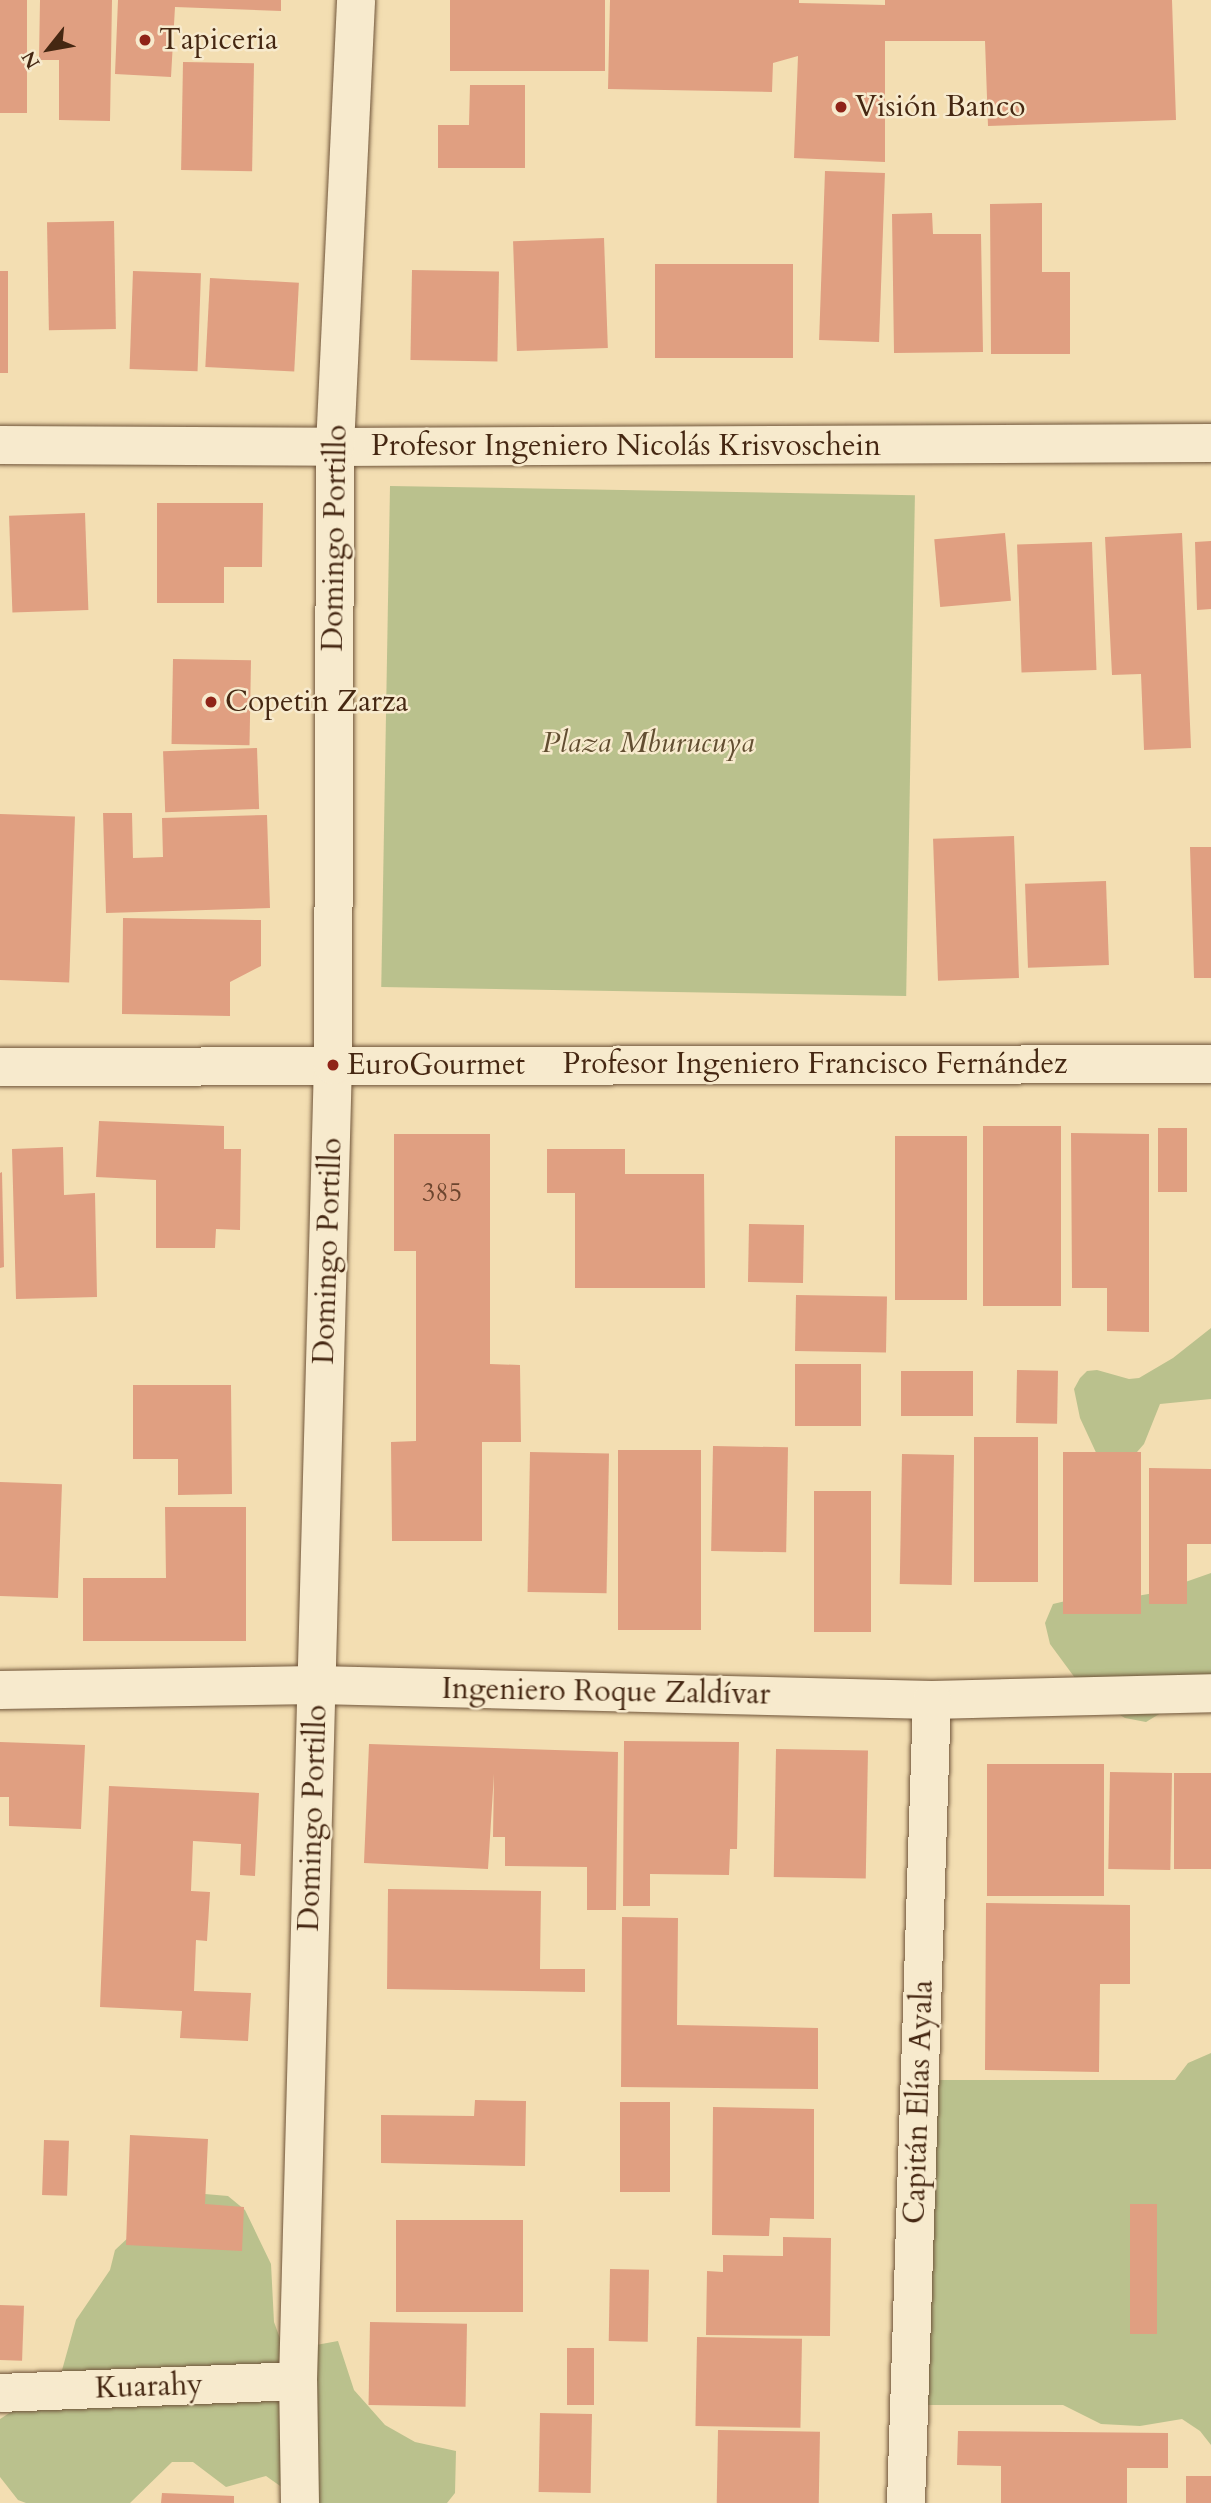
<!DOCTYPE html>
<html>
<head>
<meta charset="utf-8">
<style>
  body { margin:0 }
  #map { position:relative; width:1211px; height:2503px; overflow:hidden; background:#f3deb2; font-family:Cardo,serif }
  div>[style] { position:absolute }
  .green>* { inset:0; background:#bac18d; transform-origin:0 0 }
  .building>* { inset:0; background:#e09f81; transform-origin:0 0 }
  .roads { filter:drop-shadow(0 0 2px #70553a) drop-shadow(0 0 2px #70553a) }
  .minor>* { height:38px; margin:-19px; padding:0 19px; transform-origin:19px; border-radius:19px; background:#f7eacd }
  .dots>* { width:19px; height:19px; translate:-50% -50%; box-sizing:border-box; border:4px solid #f7eacd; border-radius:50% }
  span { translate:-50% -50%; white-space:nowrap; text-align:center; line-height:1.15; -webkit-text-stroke:5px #f7eacd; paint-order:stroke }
  .number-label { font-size:26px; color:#6c452e }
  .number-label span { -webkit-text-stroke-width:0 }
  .poi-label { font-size:30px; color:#452712 }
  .left { translate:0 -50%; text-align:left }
  .street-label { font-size:30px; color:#452712 }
  .park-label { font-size:30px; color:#624e31; font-style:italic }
  .north { position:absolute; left:14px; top:14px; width:70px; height:70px; -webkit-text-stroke:5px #f7eacd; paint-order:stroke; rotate:239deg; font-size:19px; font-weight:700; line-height:28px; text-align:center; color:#452712 }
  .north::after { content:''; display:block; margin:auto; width:24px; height:32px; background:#452712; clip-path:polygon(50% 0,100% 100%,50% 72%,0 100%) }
</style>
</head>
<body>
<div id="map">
  <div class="green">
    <i style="left:390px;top:486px;width:525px;height:501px;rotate:1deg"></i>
    <i style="clip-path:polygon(1211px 1328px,1211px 1399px,1160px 1404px,1144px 1444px,1137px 1452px,1120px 1462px,1099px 1459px,1080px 1418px,1074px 1389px,1080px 1378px,1087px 1371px,1097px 1370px,1129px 1379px,1139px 1378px,1173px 1358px)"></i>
    <i style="clip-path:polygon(1211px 1573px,1211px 1694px,1196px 1692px,1146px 1722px,1125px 1718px,1089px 1697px,1050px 1644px,1045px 1623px,1053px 1604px,1074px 1599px,1114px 1600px,1154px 1593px)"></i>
    <i style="clip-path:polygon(1211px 2053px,1211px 2445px,1200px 2431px,1182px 2419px,1140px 2426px,1101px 2424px,1063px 2405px,927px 2405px,924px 2080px,1175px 2080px,1188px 2063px)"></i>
    <i style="clip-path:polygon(205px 2194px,228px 2196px,245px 2210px,271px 2264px,274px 2322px,281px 2341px,316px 2345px,338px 2341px,354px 2390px,385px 2425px,415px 2442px,456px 2451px,455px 2493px,447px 2503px,287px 2503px,283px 2488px,266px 2476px,226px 2487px,193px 2462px,172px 2462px,130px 2503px,26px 2503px,18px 2500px,0 2477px,0 2419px,59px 2381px,76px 2320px,110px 2270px,115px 2250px,130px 2236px)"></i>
  </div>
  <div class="building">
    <i style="left:0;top:0;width:27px;height:113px"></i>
    <i style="clip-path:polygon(40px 0,112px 0,110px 121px,59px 120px,59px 60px,39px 60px)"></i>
    <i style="clip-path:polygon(118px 0,281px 0,281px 11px,175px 7px,171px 77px,115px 74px)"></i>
    <i style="left:450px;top:0;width:155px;height:71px"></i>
    <i style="clip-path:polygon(610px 0,799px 0,799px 3px,885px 5px,885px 0,1172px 0,1176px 120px,988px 126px,985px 41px,885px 41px,885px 162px,794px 158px,798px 56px,773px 63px,772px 92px,608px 89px)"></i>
    <i style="left:183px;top:62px;width:71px;height:108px;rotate:1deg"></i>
    <i style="clip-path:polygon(470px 85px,525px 85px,525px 168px,438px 168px,438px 125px,469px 125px)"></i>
    <i style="left:825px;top:171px;width:60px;height:169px;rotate:2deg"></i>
    <i style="clip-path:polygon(1042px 203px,1042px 272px,1070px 272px,1070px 354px,991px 354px,990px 204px)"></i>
    <i style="clip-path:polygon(932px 213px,933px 234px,981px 234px,983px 352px,894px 353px,892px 214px)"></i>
    <i style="left:114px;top:221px;width:108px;height:67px;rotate:89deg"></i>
    <i style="left:604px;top:238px;width:110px;height:91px;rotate:88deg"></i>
    <i style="left:655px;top:264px;width:138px;height:94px"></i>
    <i style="left:412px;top:270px;width:87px;height:90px;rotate:1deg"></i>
    <i style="left:0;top:271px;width:8px;height:102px"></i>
    <i style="left:133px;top:271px;width:68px;height:98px;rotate:2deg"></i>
    <i style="left:210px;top:278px;width:89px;height:89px;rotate:3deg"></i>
    <i style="clip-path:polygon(157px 503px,263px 503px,262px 567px,224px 567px,224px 603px,157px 603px)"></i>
    <i style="left:85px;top:513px;width:97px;height:76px;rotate:88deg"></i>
    <i style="left:1005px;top:533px;width:68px;height:71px;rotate:85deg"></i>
    <i style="clip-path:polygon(1182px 533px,1191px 748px,1144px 750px,1141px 674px,1112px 675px,1105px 537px)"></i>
    <i style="clip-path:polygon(1211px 541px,1211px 609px,1197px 610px,1195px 542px)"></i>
    <i style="left:1092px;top:542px;width:128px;height:75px;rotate:88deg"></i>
    <i style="left:173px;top:659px;width:78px;height:85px;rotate:1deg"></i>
    <i style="left:257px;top:748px;width:61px;height:94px;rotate:88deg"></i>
    <i style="clip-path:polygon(103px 813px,132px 813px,133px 858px,163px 857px,162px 818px,267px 815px,270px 908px,106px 913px)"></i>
    <i style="left:0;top:814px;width:75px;height:166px;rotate:2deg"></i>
    <i style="left:1014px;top:836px;width:142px;height:81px;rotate:88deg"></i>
    <i style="clip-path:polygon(1190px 847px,1211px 847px,1211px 978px,1194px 978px)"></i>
    <i style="left:1106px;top:881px;width:84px;height:81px;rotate:88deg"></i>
    <i style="clip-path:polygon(123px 918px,261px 920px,261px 966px,230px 982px,230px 1016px,122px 1014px)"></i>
    <i style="clip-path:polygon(99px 1121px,224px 1126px,224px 1149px,241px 1149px,240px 1230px,216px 1229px,215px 1248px,156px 1248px,156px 1180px,96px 1177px)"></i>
    <i style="left:983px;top:1126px;width:78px;height:180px"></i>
    <i style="left:1158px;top:1128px;width:29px;height:64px"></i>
    <i style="clip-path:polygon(1071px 1133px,1149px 1134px,1149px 1332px,1107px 1331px,1107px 1288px,1072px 1288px)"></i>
    <i style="clip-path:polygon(394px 1134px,490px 1134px,490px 1364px,520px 1365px,521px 1442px,482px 1442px,482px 1541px,392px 1541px,391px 1442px,416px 1441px,416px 1251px,394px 1251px)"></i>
    <i style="left:895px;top:1136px;width:72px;height:164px"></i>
    <i style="clip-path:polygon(63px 1147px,64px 1195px,95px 1193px,97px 1297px,16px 1299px,12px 1149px)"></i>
    <i style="clip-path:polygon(547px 1149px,625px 1149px,625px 1174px,704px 1174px,705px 1288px,575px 1288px,575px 1193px,547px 1193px)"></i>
    <i style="clip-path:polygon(2px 1172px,4px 1267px,0 1268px,0 1173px)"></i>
    <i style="left:749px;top:1224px;width:55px;height:58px;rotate:1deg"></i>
    <i style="left:796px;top:1295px;width:91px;height:56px;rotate:1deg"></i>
    <i style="left:795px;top:1364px;width:66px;height:62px"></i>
    <i style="left:1017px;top:1370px;width:41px;height:53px;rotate:1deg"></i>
    <i style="left:901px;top:1371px;width:72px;height:45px"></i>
    <i style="clip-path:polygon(133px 1385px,231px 1385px,232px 1494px,178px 1495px,178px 1459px,133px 1459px)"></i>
    <i style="left:974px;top:1437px;width:64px;height:145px"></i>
    <i style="left:713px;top:1446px;width:75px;height:105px;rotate:1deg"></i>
    <i style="left:618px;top:1450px;width:83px;height:180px"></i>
    <i style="left:530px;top:1452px;width:79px;height:140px;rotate:1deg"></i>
    <i style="left:1063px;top:1452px;width:78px;height:162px"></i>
    <i style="left:902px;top:1454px;width:52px;height:130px;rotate:1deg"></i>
    <i style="clip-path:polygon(1149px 1468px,1211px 1469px,1211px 1544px,1187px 1544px,1187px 1604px,1149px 1604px)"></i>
    <i style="left:0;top:1482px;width:62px;height:114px;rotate:2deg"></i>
    <i style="left:814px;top:1491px;width:57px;height:141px"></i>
    <i style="clip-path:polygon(165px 1507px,246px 1507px,246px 1641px,83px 1641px,83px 1578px,166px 1578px)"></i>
    <i style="clip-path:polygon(624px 1741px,739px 1742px,737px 1849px,730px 1849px,729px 1875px,650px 1874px,650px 1906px,623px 1906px)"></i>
    <i style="clip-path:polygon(0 1742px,85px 1745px,81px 1829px,9px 1826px,9px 1797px,0 1797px)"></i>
    <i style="clip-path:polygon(369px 1744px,618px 1752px,616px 1910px,587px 1910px,587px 1867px,505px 1866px,505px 1837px,493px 1837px,494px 1774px,488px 1869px,364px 1863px)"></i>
    <i style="left:776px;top:1749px;width:92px;height:128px;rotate:1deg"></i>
    <i style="left:987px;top:1764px;width:117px;height:132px"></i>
    <i style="left:1110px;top:1772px;width:62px;height:97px;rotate:1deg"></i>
    <i style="left:1174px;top:1773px;width:37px;height:96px"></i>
    <i style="clip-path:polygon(109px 1786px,259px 1793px,255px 1876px,240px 1875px,241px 1844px,193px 1841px,191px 1891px,210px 1892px,207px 1941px,196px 1940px,194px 1991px,251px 1993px,248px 2041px,180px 2038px,182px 2011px,100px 2007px)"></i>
    <i style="clip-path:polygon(388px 1889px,541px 1891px,540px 1969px,585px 1969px,585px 1992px,387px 1989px)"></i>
    <i style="clip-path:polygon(986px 1903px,1130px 1905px,1130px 1984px,1100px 1984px,1099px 2072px,985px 2070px)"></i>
    <i style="clip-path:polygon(622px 1917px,678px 1918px,677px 2025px,818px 2028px,818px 2089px,621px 2087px)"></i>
    <i style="clip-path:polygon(475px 2100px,526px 2101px,525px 2166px,381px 2163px,381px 2115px,474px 2116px)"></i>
    <i style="left:620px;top:2102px;width:50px;height:90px"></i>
    <i style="clip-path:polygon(713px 2107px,814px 2109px,814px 2219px,770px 2218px,769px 2236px,712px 2235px)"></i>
    <i style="clip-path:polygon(130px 2135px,208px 2139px,205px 2204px,244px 2207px,242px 2251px,126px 2245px)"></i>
    <i style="left:44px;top:2140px;width:25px;height:55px;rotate:2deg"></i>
    <i style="left:1130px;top:2204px;width:27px;height:130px"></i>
    <i style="left:396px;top:2220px;width:127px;height:92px"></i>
    <i style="clip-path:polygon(783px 2237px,831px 2238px,830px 2336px,706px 2335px,707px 2271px,723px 2272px,723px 2255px,783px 2256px)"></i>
    <i style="left:610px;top:2269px;width:39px;height:72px;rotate:1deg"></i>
    <i style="left:0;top:2305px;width:24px;height:55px;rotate:2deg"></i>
    <i style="left:370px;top:2322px;width:97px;height:83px;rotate:1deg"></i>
    <i style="left:697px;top:2337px;width:105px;height:89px;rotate:1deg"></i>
    <i style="left:567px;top:2348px;width:27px;height:57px"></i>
    <i style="left:540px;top:2413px;width:52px;height:79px;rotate:1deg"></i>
    <i style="left:718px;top:2430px;width:102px;height:73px;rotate:1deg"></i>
    <i style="clip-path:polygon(958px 2431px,1168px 2433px,1168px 2468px,1127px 2468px,1127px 2503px,1001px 2503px,1001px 2466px,957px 2465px)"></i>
    <i style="left:1186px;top:2476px;width:25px;height:27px"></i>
    <i style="clip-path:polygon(162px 2493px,234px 2496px,234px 2503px,161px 2503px)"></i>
  </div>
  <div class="roads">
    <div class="minor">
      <i style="left:0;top:445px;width:335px;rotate:0.3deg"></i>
      <i style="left:335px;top:447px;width:876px;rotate:-0.26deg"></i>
      <i style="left:0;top:1067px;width:1211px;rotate:-0.14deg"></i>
      <i style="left:0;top:1690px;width:317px;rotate:-0.9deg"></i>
      <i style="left:317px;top:1685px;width:615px;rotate:1.4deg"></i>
      <i style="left:932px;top:1700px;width:279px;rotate:-1.4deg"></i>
      <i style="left:0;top:2393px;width:298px;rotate:-2.3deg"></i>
      <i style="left:300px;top:2503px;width:122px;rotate:-90.9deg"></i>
      <i style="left:298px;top:2381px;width:1316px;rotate:-88.48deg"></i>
      <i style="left:333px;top:1065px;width:618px;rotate:-89.81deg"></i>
      <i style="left:335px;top:447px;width:447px;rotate:-87.3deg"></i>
      <i style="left:906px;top:2503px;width:803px;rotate:-88.15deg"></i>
    </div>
  </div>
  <div class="dots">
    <i style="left:145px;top:40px;background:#8f2418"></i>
    <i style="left:841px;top:107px;background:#8f2418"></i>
    <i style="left:211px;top:702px;background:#8f2418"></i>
    <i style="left:333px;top:1065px;background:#8f2418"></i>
  </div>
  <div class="number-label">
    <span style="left:442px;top:1193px">385</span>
  </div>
  <div class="poi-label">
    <span class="left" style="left:159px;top:40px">Tapiceria</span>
    <span class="left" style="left:855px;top:107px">Visión Banco</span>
    <span class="left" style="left:225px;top:702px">Copetin Zarza</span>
    <span class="left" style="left:347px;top:1065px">EuroGourmet</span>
  </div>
  <div class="street-label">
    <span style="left:626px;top:446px">Profesor Ingeniero Nicolás Krisvoschein</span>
    <span style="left:335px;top:538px;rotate:-89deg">Domingo Portillo</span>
    <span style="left:815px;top:1064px">Profesor Ingeniero Francisco Fernández</span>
    <span style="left:328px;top:1251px;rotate:-88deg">Domingo Portillo</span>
    <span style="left:606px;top:1692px;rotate:1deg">Ingeniero Roque Zaldívar</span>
    <span style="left:313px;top:1818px;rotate:-88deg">Domingo Portillo</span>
    <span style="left:919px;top:2102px;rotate:-88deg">Capitán Elías Ayala</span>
    <span style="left:149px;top:2387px;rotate:-2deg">Kuarahy</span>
  </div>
  <div class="park-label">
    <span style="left:648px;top:743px">Plaza Mburucuya</span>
  </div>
  <div class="north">N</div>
</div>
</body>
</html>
